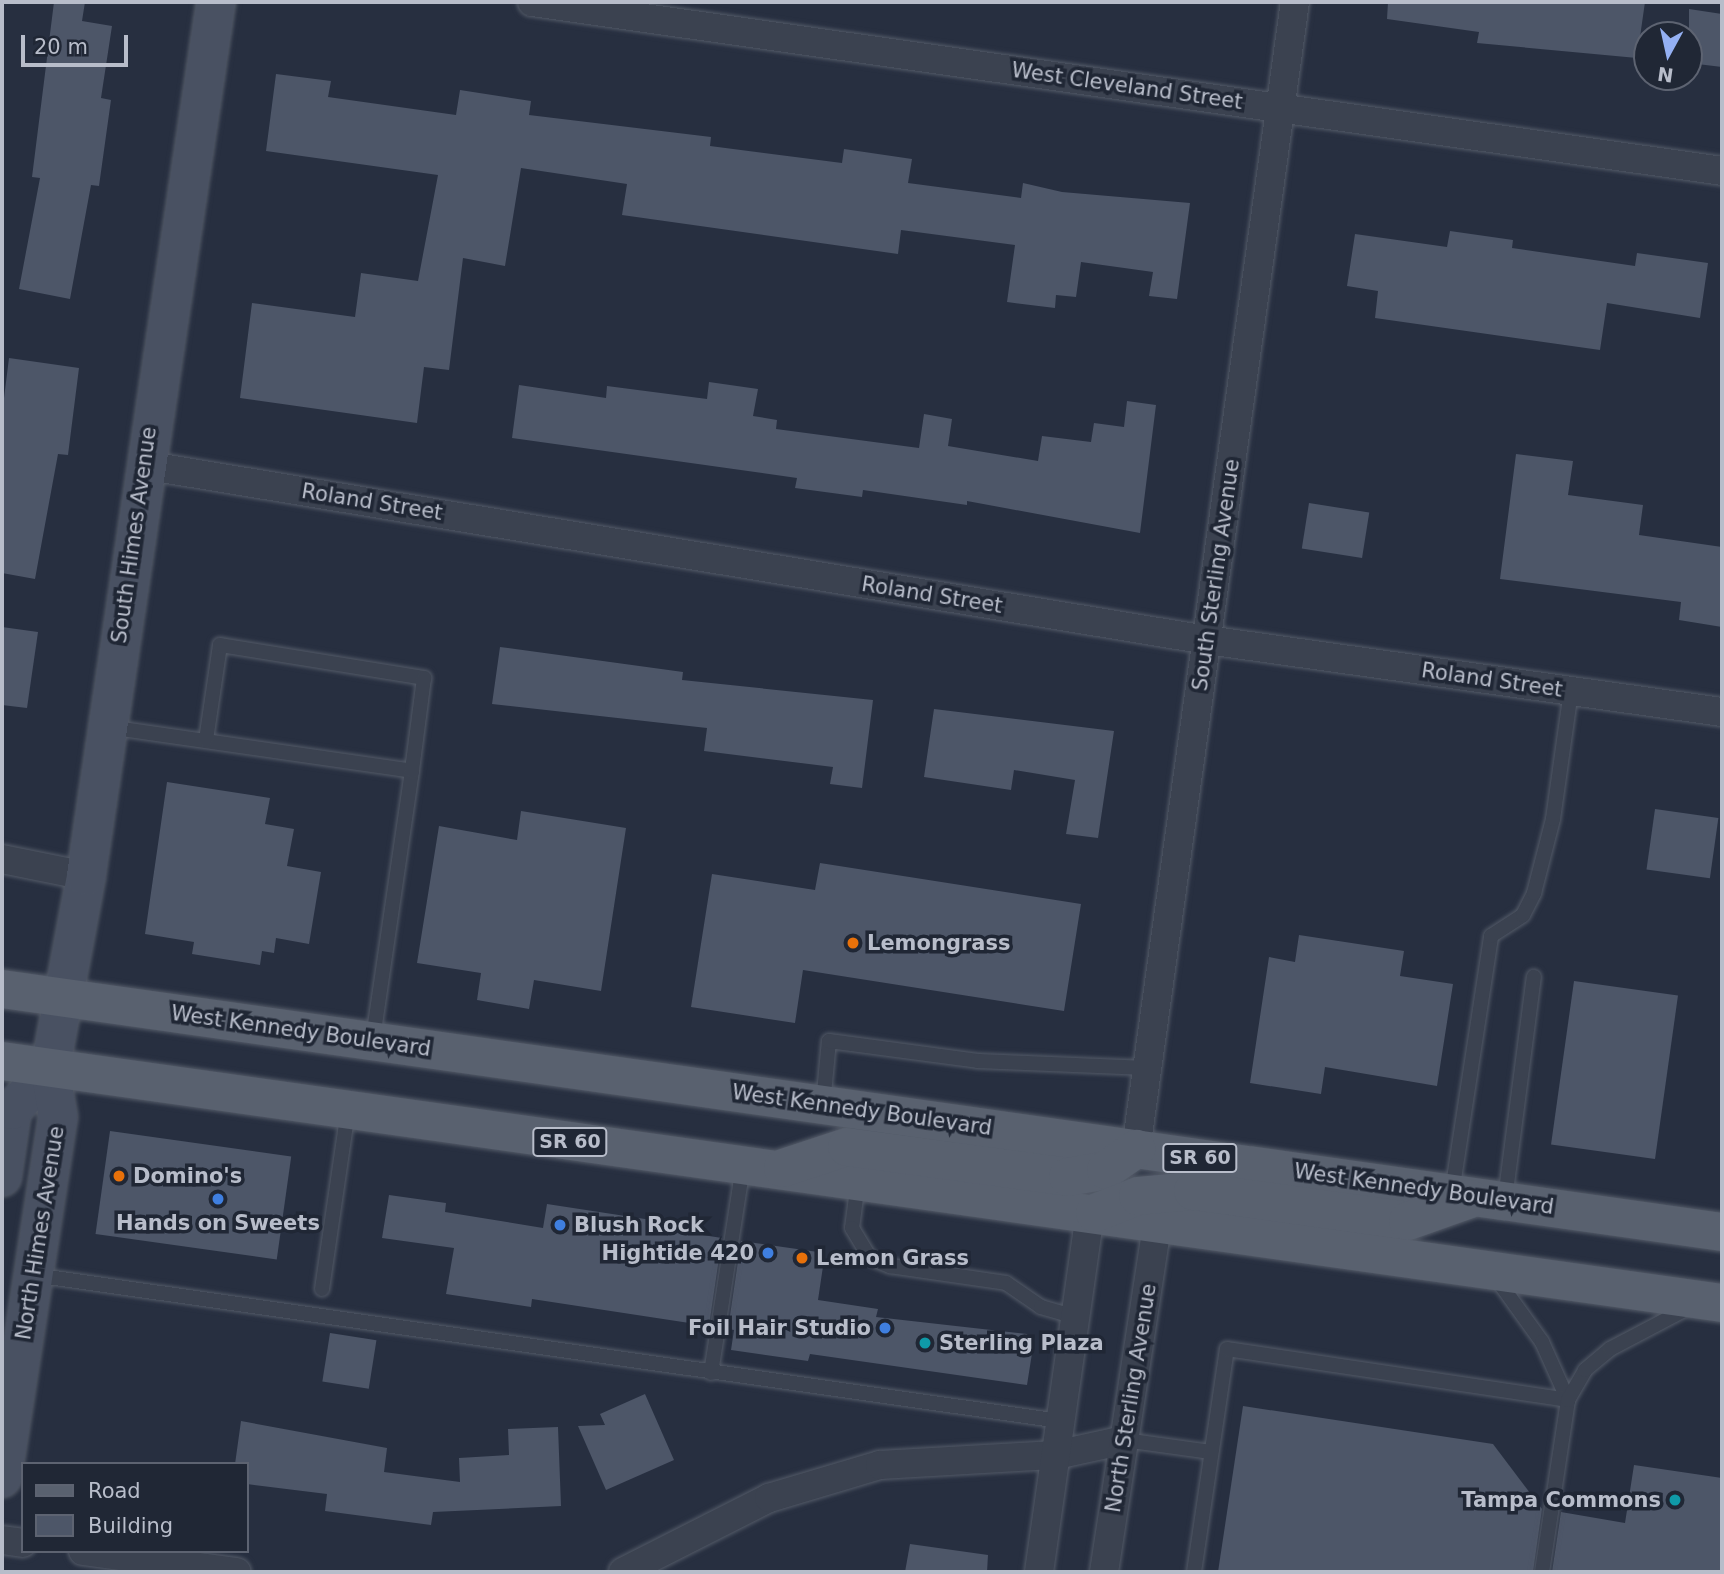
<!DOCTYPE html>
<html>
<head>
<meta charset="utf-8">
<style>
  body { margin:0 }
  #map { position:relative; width:1724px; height:1574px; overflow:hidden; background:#272f40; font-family:"DejaVu Sans",sans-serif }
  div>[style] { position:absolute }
  .building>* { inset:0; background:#4d5668; transform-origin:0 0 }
  .roads { filter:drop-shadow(0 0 2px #535a67) drop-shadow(0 0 2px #535a67) }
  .lane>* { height:14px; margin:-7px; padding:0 7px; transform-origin:7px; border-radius:7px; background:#3b4250 }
  .street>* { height:28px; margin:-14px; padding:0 14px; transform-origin:14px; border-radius:14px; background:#3b4250 }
  .secondary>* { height:38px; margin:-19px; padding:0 19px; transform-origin:19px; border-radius:19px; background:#495162 }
  .primary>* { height:38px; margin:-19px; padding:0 19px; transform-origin:19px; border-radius:19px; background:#59616f }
  .dots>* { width:19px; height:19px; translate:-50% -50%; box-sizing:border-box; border:4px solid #202735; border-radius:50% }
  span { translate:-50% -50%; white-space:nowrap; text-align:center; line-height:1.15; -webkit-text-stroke:7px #202735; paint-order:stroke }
  .shield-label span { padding:2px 5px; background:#202735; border:2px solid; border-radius:5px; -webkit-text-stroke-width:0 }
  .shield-label { font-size:19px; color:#b8bdca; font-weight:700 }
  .street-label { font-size:21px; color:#b8bdca }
  .poi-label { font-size:21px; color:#b8bdca; font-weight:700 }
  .left { translate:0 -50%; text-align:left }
  .right { translate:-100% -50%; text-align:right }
  .frame { position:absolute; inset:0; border:4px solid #b8bdca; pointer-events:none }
  .legend { position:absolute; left:21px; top:1462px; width:228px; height:91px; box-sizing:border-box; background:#202735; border:2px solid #5d6371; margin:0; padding:9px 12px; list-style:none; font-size:21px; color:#b8bdca }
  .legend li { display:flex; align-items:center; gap:14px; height:35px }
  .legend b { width:35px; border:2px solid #5d6371 }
  .north { position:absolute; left:1633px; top:21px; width:70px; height:70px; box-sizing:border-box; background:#202735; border:2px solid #5d6371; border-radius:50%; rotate:188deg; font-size:19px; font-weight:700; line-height:28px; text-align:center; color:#b8bdca }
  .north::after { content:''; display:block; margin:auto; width:24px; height:32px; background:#94b0f3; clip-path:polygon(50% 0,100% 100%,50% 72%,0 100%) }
  .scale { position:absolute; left:21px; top:35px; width:107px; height:32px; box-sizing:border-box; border:4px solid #b8bdca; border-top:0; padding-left:9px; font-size:21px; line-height:24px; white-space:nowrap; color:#b8bdca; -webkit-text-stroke:5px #202735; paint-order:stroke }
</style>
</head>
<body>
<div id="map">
  <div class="building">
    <i style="clip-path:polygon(54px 2px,85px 2px,82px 21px,112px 26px,101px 98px,111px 100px,99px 186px,91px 185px,70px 299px,19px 289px,40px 178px,32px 177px)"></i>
    <i style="clip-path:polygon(1388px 2px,1645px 2px,1637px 58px,1477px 43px,1479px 32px,1387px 19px)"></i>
    <i style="clip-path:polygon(1689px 9px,1722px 14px,1722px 67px,1689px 63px)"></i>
    <i style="clip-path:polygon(276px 74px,331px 81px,328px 97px,456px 115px,460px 90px,531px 101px,529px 115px,711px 137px,710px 146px,842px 163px,844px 149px,912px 159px,908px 183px,1021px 198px,1023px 183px,1062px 192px,1190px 203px,1177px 299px,1149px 296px,1153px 272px,1081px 262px,1076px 297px,1056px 295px,1055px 308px,1007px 302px,1015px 245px,901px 230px,898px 254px,622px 215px,627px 184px,521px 168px,505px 266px,463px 258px,449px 370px,424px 367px,417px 423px,240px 398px,252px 303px,355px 317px,361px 273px,418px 281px,438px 175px,266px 151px)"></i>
    <i style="clip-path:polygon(1450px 231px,1513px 240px,1512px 248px,1635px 266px,1637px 253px,1708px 263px,1700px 318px,1607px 303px,1600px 350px,1375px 318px,1378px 291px,1347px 286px,1355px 234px,1447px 247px)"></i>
    <i style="clip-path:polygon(9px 358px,79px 368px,68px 455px,58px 454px,35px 579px,2px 573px,2px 414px)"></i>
    <i style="clip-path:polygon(709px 382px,758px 389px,753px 416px,777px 420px,776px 429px,919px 448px,924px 414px,952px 419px,948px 446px,1038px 461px,1042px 436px,1091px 442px,1094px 423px,1124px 427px,1127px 401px,1156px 405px,1140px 533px,967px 501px,967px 505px,863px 490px,862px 497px,795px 488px,797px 478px,512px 438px,519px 385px,606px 398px,607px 386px,707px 399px)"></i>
    <i style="clip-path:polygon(1516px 454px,1573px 461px,1568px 495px,1643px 505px,1639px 535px,1722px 547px,1722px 627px,1679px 620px,1681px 602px,1500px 579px)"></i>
    <i style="left:1309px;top:503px;width:61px;height:46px;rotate:9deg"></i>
    <i style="clip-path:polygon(2px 627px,38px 632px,27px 708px,2px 705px)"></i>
    <i style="clip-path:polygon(500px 647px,683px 672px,682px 680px,873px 700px,862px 788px,830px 784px,833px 767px,704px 751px,707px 728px,492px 704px)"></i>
    <i style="clip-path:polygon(934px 709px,1114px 731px,1098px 838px,1066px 834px,1075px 780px,1014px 770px,1011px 790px,924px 777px)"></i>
    <i style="clip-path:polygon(167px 782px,270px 798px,265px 824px,294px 829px,287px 866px,321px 872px,309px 944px,276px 938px,274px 953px,262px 951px,260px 965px,192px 954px,194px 942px,145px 934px)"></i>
    <i style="left:1655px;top:809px;width:64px;height:61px;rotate:8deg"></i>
    <i style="clip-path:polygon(521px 811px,626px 828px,601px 991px,534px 980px,529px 1009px,477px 1000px,481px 973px,417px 963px,439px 826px,517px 840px)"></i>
    <i style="clip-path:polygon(820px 863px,1081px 904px,1064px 1011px,803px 970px,795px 1023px,691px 1007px,712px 874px,815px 890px)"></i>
    <i style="clip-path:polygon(1299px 935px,1404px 951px,1400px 976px,1453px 984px,1437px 1086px,1325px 1067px,1321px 1094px,1250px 1083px,1269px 957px,1295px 962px)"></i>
    <i style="left:1574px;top:981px;width:105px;height:165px;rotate:8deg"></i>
    <i style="left:110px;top:1131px;width:183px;height:104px;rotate:8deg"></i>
    <i style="clip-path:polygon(389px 1195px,446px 1203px,445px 1212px,543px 1228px,547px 1204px,697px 1227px,696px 1234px,722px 1238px,709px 1326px,532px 1299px,531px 1307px,446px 1294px,454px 1248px,382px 1238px)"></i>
    <i style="clip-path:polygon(741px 1241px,825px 1253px,818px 1300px,878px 1309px,876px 1317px,1027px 1334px,1033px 1347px,1027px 1385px,810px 1354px,808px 1361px,731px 1350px,734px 1330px,728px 1329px)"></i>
    <i style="left:330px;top:1333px;width:47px;height:49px;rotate:9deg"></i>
    <i style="clip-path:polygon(645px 1394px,674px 1460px,606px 1490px,578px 1426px,605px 1425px,600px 1414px)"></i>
    <i style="clip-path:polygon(1243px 1406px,1493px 1444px,1542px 1509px,1533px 1572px,1218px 1572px)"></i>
    <i style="clip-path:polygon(241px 1421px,387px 1448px,384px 1472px,460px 1482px,459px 1458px,509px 1455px,508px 1429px,558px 1427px,561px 1506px,433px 1512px,431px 1525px,325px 1511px,327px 1494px,247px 1484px,247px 1464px,235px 1464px)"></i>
    <i style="clip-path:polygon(1634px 1465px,1722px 1478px,1722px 1572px,1552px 1572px,1561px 1512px,1625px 1523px)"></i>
    <i style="clip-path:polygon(910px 1544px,988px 1555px,987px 1572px,905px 1572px)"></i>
  </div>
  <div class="roads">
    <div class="lane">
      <i style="left:108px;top:727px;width:307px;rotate:8.2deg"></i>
      <i style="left:412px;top:771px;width:271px;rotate:98.3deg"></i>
      <i style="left:206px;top:740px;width:96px;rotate:-81.6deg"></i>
      <i style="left:220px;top:645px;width:207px;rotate:9.2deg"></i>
      <i style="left:424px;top:678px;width:94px;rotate:97.4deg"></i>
      <i style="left:823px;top:1104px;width:63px;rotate:-84.6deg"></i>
      <i style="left:829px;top:1041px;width:150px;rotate:7.6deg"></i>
      <i style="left:978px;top:1061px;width:169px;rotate:2.4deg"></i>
      <i style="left:858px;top:1182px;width:46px;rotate:97.4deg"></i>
      <i style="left:852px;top:1228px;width:35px;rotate:59deg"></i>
      <i style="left:870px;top:1258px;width:22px;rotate:22deg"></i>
      <i style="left:890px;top:1266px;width:117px;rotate:8.3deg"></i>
      <i style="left:1006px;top:1283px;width:42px;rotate:34.4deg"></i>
      <i style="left:1041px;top:1307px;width:36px;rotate:16deg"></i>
      <i style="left:1452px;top:1192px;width:259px;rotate:-81.3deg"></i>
      <i style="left:1491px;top:936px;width:38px;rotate:-33deg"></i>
      <i style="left:1523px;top:915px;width:25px;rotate:-63deg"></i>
      <i style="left:1534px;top:893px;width:76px;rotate:-75.6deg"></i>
      <i style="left:1553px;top:819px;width:129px;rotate:-82deg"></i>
      <i style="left:1505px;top:1199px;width:224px;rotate:-82.6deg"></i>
      <i style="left:34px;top:1275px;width:1036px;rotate:8.1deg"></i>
      <i style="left:1496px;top:1278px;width:79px;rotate:54.3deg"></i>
      <i style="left:1542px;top:1342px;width:64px;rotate:65.9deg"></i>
      <i style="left:322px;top:1289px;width:181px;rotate:-81.7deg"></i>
      <i style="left:711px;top:1373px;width:208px;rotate:-81.2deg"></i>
      <i style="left:1124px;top:1440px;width:88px;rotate:7.9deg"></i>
      <i style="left:1194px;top:1572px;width:225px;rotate:-81.6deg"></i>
      <i style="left:1227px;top:1349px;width:345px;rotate:8.5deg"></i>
      <i style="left:1542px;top:1572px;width:174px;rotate:-81.4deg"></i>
      <i style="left:1568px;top:1400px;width:34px;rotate:-60deg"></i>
      <i style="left:1585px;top:1370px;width:33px;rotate:-40deg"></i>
      <i style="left:1610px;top:1349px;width:90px;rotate:-27.7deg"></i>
    </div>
    <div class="street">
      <i style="left:532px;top:2px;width:1202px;rotate:8.08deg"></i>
      <i style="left:143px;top:465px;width:1078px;rotate:9.34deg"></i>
      <i style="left:1207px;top:640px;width:520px;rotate:7.96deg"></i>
      <i style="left:2px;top:859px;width:86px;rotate:11.4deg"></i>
      <i style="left:1136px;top:1149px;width:1158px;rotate:-82.11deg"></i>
      <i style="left:2px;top:1540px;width:21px;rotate:8deg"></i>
      <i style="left:83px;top:1551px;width:155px;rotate:7.8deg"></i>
      <i style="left:623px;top:1572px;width:164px;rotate:-26.9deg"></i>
      <i style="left:769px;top:1498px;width:116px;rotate:-16.6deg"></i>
      <i style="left:880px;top:1465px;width:176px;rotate:-3.3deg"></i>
      <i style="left:1056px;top:1455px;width:70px;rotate:-12.4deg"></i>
      <i style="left:1039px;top:1572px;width:361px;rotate:-81.9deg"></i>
      <i style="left:1104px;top:1572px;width:352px;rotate:-81.3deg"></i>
    </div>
    <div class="secondary">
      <i style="left:2px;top:1177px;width:68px;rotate:-81.5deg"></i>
      <i style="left:12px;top:1110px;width:56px;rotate:-47.2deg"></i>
      <i style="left:2px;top:1478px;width:365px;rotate:-81.2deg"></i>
      <i style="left:58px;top:1117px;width:49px;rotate:-99.5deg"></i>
      <i style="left:50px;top:1069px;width:196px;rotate:-79.4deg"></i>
      <i style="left:86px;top:876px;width:884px;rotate:-81.54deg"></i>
    </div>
    <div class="primary">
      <i style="left:2px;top:989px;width:1737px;rotate:8.04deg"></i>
      <i style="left:2px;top:1061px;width:1737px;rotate:8.01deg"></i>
      <i style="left:783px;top:1168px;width:67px;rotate:-18.2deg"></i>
      <i style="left:847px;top:1147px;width:223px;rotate:7.7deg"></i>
      <i style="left:1068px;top:1177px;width:39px;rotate:-10deg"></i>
      <i style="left:1106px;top:1170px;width:37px;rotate:-35deg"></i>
      <i style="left:1095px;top:1213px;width:46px;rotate:-21.6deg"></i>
      <i style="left:1138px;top:1196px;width:55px;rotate:-5.2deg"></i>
      <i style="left:1193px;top:1191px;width:217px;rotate:7.9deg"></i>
      <i style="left:1408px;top:1221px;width:66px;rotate:-19.5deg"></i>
    </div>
  </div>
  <div class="dots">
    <i style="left:853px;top:943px;background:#e8710a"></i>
    <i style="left:119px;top:1176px;background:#e8710a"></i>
    <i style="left:218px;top:1199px;background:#3f7fe0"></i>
    <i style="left:560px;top:1225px;background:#3f7fe0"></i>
    <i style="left:768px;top:1253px;background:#3f7fe0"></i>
    <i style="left:802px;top:1258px;background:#e8710a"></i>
    <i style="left:885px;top:1328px;background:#3f7fe0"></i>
    <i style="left:925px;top:1343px;background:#0f9aa8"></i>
    <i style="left:1675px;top:1500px;background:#0f9aa8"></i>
  </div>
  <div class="shield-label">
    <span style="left:570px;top:1142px">SR 60</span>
    <span style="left:1200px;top:1158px">SR 60</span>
  </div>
  <div class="street-label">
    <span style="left:1127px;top:86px;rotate:8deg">West Cleveland Street</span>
    <span style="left:372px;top:502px;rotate:9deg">Roland Street</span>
    <span style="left:134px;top:535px;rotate:-82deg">South Himes Avenue</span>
    <span style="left:1216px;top:575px;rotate:-82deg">South Sterling Avenue</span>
    <span style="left:932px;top:595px;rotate:9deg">Roland Street</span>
    <span style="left:1492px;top:680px;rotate:8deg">Roland Street</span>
    <span style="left:301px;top:1031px;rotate:8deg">West Kennedy Boulevard</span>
    <span style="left:862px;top:1110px;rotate:8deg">West Kennedy Boulevard</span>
    <span style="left:1424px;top:1189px;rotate:8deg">West Kennedy Boulevard</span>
    <span style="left:40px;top:1233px;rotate:-81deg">North Himes Avenue</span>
    <span style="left:1131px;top:1398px;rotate:-81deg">North Sterling Avenue</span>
  </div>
  <div class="poi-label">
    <span class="left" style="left:867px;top:943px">Lemongrass</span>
    <span class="left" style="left:133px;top:1176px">Domino's</span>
    <span style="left:218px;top:1223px">Hands on Sweets</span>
    <span class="left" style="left:574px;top:1225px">Blush Rock</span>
    <span class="right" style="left:754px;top:1253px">Hightide 420</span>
    <span class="left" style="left:816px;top:1258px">Lemon Grass</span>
    <span class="right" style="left:871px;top:1328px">Foil Hair Studio</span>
    <span class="left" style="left:939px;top:1343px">Sterling Plaza</span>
    <span class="right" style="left:1661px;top:1500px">Tampa Commons</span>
  </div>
  <div class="frame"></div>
  <ul class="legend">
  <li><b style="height:9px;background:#59616f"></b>Road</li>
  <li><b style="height:19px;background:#4d5668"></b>Building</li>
  </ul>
  <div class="north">N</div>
  <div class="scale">20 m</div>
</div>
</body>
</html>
